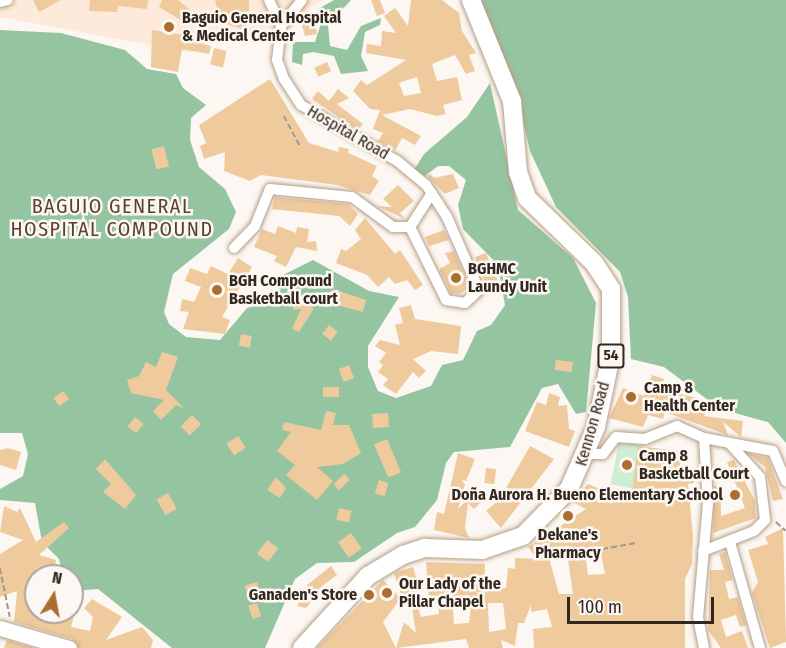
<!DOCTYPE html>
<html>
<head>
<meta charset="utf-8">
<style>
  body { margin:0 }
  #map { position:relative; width:786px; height:648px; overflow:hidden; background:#fcf7f2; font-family:"Fira Sans Condensed",sans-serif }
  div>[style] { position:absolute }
  .medical>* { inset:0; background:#fdeada }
  .green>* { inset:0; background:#cfecd5; transform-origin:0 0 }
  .forest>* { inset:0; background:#95c4a0 }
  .building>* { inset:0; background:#eeca9d; transform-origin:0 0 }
  .path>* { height:1.5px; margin-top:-0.75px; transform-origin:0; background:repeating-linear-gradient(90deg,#9f9791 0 6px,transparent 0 9px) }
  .roads { filter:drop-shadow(0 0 2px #b69d85) drop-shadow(0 0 2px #b69d85) }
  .street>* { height:10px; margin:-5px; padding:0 5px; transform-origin:5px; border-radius:5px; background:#fff }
  .secondary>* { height:15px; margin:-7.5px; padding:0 7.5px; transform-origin:7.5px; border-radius:7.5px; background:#fff }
  .highway>* { height:18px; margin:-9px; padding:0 9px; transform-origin:9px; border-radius:9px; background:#fff }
  .dots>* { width:16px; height:16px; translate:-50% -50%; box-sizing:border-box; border:3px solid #fcf7f2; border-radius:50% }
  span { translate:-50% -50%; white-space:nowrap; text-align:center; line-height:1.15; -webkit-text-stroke:5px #fcf7f2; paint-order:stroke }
  .shield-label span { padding:2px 4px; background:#fcf7f2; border:2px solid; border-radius:4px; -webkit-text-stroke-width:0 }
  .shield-label { font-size:15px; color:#32281f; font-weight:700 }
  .poi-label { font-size:16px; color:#32281f; font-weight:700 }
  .left { translate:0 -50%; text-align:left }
  .right { translate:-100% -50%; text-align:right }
  .street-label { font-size:16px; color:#32281f }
  .quarter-label { font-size:20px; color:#58422d; letter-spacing:1.5px }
  .north { position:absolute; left:24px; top:564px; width:60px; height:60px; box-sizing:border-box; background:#fcf7f2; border:2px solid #aba49e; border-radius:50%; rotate:11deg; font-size:16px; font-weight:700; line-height:24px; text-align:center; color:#32281f }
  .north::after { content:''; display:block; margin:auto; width:21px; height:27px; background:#aa6f30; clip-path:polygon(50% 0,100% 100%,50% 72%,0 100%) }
  .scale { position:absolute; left:567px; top:597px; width:147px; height:27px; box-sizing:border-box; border:3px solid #32281f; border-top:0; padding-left:8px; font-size:18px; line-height:21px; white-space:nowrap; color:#32281f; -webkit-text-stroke:4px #fcf7f2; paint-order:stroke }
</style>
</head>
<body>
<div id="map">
  <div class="medical">
    <i style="clip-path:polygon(0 0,324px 0,310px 7px,299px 24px,262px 41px,193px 43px,193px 53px,0 17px)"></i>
  </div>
  <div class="green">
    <i style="left:619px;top:441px;width:25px;height:44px;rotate:11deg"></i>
  </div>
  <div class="forest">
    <i style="clip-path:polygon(334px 0,351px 0,328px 25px,330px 46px,347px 50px,361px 26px,381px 18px,380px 25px,365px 32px,361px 56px,368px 71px,341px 74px,334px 56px,313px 52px,303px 54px,302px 65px,292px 62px,293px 42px,315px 42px,323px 17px,318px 9px)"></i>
    <i style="clip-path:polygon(478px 0,786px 0,786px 443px,768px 422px,720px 409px,664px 367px,631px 359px,628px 297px,620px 272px,556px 207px,530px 151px,519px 104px)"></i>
    <i style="clip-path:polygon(0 30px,61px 33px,125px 50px,147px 69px,176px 74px,183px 88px,206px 105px,191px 118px,190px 140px,199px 167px,225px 189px,236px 212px,229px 229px,173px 274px,164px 312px,169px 324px,186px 337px,220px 340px,247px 308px,275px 300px,283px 275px,313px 260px,369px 291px,399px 297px,368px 346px,368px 367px,378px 391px,396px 398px,431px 386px,442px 365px,463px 360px,477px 331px,491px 325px,505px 305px,498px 265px,463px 229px,458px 205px,466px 180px,449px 166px,438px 166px,425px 176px,414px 170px,424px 154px,467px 117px,490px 83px,518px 210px,573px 258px,596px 303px,586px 412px,576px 414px,558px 384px,542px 388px,510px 447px,454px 452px,446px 463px,437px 500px,415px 527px,397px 533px,354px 562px,317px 563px,295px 579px,265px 648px,172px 648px,98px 589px,72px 591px,72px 576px,63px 576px,59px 559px,42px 542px,35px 503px,0 500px,0 489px,23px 476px,28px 454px,22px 433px,0 433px)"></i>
  </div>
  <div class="building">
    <i style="clip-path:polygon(33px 0,61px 0,39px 12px)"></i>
    <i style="clip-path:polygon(90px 0,148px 0,147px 9px,118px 6px,117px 12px,89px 11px)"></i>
    <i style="clip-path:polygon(162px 0,178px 0,190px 10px,184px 22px,159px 7px)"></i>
    <i style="clip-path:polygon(215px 0,249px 0,249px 31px,220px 22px)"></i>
    <i style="clip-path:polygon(371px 0,380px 0,385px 13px,377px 16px)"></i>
    <i style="clip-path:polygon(evenodd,411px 0,442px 0,459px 13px,462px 31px,476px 53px,469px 55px,475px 71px,466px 74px,455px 55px,432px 64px,437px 81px,457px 77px,462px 100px,443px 105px,446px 114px,437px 116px,410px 109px,382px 115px,421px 136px,415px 145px,402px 138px,395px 151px,378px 141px,383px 133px,373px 129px,380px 110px,370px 109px,353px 91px,361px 80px,367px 85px,406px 60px,366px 53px,367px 44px,381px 46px,382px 31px,396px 33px,384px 16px,395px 8px,408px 26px,411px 0,417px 77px,421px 93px,404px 96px,399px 83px,417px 77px)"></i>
    <i style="clip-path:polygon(315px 22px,317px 34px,305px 36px,302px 25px)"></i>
    <i style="clip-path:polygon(152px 30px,202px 38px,203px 44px,211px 46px,209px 54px,182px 49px,178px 72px,151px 67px)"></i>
    <i style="left:214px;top:48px;width:13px;height:17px;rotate:13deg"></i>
    <i style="left:327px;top:62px;width:10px;height:14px;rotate:66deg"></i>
    <i style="clip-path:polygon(270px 79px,309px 143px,338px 152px,339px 147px,349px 149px,348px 153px,377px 166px,372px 176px,379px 181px,370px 195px,337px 185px,261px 175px,250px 181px,224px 171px,225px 152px,204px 159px,200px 146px,206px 143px,199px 125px)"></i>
    <i style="clip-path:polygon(338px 89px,349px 98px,337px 104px,363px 124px,358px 130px,312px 99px,318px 91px,329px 101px)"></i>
    <i style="left:164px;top:146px;width:21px;height:13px;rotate:76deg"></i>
    <i style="clip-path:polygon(430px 174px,434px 178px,453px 174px,459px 188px,445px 194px,427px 176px)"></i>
    <i style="clip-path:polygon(398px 185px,414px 201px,400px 213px,405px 219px,377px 206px,392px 207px,383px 199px)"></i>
    <i style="clip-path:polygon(275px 197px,348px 204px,358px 214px,350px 226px,339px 216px,272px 209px)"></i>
    <i style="clip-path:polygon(365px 218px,395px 254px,400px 250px,423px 285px,415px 290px,407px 280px,395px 284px,389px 277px,378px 287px,367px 275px,336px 263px,341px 249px,346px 251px,361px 239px,355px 230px)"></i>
    <i style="clip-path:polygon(278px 226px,296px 233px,297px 227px,309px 229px,307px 242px,316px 241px,317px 251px,296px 247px,286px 267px,274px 261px,277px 256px,254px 247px,262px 229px,275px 234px)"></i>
    <i style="clip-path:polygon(444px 230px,449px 240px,429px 246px,425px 237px)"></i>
    <i style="clip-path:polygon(454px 251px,470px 288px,459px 294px,451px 293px,439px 269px,450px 263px,445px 253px)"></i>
    <i style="clip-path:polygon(486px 253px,499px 284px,487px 289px,489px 280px,485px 282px,475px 257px)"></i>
    <i style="clip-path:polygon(238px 258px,252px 267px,222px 317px,230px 320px,225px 334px,183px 329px,189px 312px,180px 311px,182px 299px,194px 302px,201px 287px,185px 281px,190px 268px,207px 274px,211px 266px,228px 274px)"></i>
    <i style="clip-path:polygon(333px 289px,366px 300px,363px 312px,336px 305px)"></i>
    <i style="clip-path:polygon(311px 294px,313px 310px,299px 332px,292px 329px,301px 309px,293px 310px,291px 297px)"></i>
    <i style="clip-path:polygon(411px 305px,415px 319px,461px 326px,458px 354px,431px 351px,413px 359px,426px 371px,419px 378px,413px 372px,396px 394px,383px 385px,388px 379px,378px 372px,383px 365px,379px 362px,386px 353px,375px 346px,380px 340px,400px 345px,395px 325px,403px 323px,399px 308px)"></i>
    <i style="left:329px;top:325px;width:11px;height:11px;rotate:38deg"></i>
    <i style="left:241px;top:334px;width:11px;height:12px;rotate:10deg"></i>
    <i style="clip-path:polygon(162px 352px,178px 357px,166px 390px,184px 408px,176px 405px,161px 420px,153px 411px,164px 400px,131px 393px,127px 380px,139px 376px,146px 362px,156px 367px)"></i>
    <i style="left:556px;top:360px;width:17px;height:10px;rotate:7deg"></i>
    <i style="left:349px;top:365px;width:14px;height:11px;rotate:69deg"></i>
    <i style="clip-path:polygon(652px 375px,664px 379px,660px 390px,694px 397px,692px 403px,706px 407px,704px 416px,743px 421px,741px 437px,723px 422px,728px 435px,665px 412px,663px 419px,648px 415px,643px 427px,609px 418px,623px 388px,644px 396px)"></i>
    <i style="left:323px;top:387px;width:16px;height:10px"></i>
    <i style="left:63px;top:391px;width:10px;height:12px;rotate:53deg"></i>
    <i style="clip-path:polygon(549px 393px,560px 397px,558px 406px,567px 405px,569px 429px,575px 431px,569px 447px,525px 431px,537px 402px,546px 405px)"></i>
    <i style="clip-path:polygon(326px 411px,336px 413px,333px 425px,349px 425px,361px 453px,343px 464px,317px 467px,333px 481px,317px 500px,286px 475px,295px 465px,277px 451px,291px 432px,282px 430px,284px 422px,321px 430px)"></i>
    <i style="left:388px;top:413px;width:14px;height:16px;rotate:86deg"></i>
    <i style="left:192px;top:415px;width:13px;height:16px;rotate:45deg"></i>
    <i style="left:135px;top:417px;width:11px;height:12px;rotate:38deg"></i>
    <i style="left:238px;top:436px;width:14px;height:14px;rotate:56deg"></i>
    <i style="left:387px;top:439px;width:36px;height:14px;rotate:67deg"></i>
    <i style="clip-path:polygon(530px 446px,554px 459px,501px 528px,486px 511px,500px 499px)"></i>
    <i style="clip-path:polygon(evenodd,638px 446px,687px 452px,677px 470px,690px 467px,694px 483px,688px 484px,693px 536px,692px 564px,685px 579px,685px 648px,534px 648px,533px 629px,552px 627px,547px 609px,531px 612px,531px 605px,524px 623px,518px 623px,515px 646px,501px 640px,503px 648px,469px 648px,466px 639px,396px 648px,404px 622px,416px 633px,410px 595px,402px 597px,394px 573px,413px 567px,423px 601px,416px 601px,421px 617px,439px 614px,438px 601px,429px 601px,426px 562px,485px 564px,484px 589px,506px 588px,508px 568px,515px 569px,515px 558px,537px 559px,528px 547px,586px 509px,572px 502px,588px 484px,612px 494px,610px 504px,632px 493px,638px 446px,600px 550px,605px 574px,588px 575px,585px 553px,600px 550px,638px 446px,567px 553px,573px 594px,559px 594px,549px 558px,567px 553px,638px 446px,452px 598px,472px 598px,469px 623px,454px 624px,452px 598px,638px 446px,488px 603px,503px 603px,506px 629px,489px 632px,488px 603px)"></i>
    <i style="clip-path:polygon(8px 448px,21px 452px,16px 470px,0 465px,0 450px)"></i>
    <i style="clip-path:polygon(458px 453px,475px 459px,466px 481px,461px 480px,465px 484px,458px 509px,474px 493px,482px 501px,474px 509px,468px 503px,465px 528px,469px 538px,434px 530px,437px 512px,444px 514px)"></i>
    <i style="clip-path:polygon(749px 454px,768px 458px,783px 499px,773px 501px,765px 467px)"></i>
    <i style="clip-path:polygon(105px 459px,136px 495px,125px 509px,103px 492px,111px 484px,96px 469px)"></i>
    <i style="clip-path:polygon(734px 460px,755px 501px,756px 518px,713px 533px,714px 486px,721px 486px,721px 516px,745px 508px,727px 462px)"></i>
    <i style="left:486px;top:468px;width:10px;height:15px;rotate:6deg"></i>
    <i style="left:344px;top:474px;width:8px;height:15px;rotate:45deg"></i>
    <i style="clip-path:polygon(276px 477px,286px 488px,280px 498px,267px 490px)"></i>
    <i style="left:379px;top:480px;width:10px;height:14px;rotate:17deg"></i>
    <i style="left:168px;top:493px;width:18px;height:13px;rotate:61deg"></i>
    <i style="clip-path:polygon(4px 506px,17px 512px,20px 508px,36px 542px,64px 522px,69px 528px,39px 555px,56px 560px,54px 572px,36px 568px,40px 575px,25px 584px,36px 597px,36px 612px,62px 621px,64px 612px,75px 612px,71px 627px,90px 631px,93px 617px,84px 608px,92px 599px,122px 617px,106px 640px,142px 627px,153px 640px,151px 648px,78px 648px,72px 639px,14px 622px,17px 591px,0 597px,0 554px,23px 540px,0 532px)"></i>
    <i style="left:339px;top:508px;width:13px;height:12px;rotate:13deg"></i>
    <i style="clip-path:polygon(783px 528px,786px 642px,770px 648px,752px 593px,758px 582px,748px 550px,768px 544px,765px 537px)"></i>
    <i style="left:351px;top:533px;width:19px;height:16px;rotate:55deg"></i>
    <i style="left:267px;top:540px;width:14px;height:17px;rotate:36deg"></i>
    <i style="clip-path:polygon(725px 552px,733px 580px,725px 582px,729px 599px,738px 597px,746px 625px,740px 627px,736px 615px,721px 620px,726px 637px,742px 631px,748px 648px,721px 648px,708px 630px,710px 570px,724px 570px,719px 554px)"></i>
    <i style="clip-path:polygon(331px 566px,337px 575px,309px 596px,313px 599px,306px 608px,297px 606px,307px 585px)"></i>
    <i style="clip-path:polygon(383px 580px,401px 598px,383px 622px,396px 648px,317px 648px)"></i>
    <i style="left:257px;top:582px;width:17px;height:13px;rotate:73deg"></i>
    <i style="left:257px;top:603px;width:14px;height:9px;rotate:73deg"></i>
    <i style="clip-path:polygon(7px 640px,34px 648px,4px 648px)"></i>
  </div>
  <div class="path">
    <i style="left:284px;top:116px;width:36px;rotate:62deg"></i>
    <i style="left:776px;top:522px;width:13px;rotate:42deg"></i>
    <i style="left:558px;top:557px;width:79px;rotate:-10.2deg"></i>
    <i style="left:0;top:568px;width:50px;rotate:78.5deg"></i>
  </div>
  <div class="roads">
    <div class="street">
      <i style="left:269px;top:0;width:29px;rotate:65deg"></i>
      <i style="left:0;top:2px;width:8px;rotate:-14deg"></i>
      <i style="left:410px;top:227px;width:40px;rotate:-57.1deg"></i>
      <i style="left:234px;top:248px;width:30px;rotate:-46deg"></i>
      <i style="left:255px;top:226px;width:40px;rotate:-68deg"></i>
      <i style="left:270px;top:189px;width:82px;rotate:5.6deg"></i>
      <i style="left:352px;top:197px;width:51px;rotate:36.2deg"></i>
      <i style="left:393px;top:227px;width:17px"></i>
      <i style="left:410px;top:227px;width:81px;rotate:63.7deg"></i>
      <i style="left:446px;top:300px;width:19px;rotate:9deg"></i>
      <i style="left:465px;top:303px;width:19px;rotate:-43deg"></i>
      <i style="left:479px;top:290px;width:80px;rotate:-113.7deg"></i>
      <i style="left:447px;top:217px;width:38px;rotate:-123deg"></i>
      <i style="left:426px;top:185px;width:38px;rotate:-140deg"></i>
      <i style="left:397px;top:161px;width:111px;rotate:-149.7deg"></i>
      <i style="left:301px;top:105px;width:31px;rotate:-123deg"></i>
      <i style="left:284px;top:79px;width:20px;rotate:-110deg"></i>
      <i style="left:277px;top:60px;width:34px;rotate:-83deg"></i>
      <i style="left:281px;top:26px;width:33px;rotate:-51deg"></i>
      <i style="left:704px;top:438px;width:65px;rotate:86.5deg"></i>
      <i style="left:708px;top:503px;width:114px;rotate:95deg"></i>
      <i style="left:698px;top:617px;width:32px;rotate:79deg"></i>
      <i style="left:587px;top:454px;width:16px"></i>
      <i style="left:603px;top:454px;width:21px;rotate:-53deg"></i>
      <i style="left:616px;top:437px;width:29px;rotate:4deg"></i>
      <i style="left:645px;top:439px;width:35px;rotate:-22deg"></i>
      <i style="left:677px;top:426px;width:30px;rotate:24deg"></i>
      <i style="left:704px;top:438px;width:70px;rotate:10.7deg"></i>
      <i style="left:773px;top:451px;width:33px;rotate:67deg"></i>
      <i style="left:730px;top:542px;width:110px;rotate:74.2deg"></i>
      <i style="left:703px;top:551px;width:55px;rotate:-21.4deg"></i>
      <i style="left:754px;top:531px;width:16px;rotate:-45deg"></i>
      <i style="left:765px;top:520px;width:43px;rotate:-96.6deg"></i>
      <i style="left:760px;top:477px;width:45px;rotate:-132.3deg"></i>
    </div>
    <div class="secondary">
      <i style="left:0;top:628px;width:72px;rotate:16.2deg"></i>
    </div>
    <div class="highway">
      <i style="left:302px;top:648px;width:98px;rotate:-47.5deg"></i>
      <i style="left:368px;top:576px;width:41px;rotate:-31deg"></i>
      <i style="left:403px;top:555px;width:23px;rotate:-18deg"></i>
      <i style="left:425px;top:548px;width:57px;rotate:2deg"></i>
      <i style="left:482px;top:550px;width:43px;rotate:-18.9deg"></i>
      <i style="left:523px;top:536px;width:66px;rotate:-45.6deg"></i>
      <i style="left:569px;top:489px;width:68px;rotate:-66.5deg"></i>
      <i style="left:596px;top:427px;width:73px;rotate:-78.1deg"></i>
      <i style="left:611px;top:356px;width:67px;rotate:-90deg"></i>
      <i style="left:611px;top:289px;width:31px;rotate:-123deg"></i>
      <i style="left:594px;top:263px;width:93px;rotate:-135.9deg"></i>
      <i style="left:527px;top:198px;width:28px;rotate:-109deg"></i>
      <i style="left:518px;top:172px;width:71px;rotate:-94.8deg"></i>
      <i style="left:512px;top:101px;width:109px;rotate:-112.1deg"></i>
    </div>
  </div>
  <div class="dots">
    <i style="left:169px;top:27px;background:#aa6f30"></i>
    <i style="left:456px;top:278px;background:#aa6f30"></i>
    <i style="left:217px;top:290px;background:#aa6f30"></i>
    <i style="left:631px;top:397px;background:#aa6f30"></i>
    <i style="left:627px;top:465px;background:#aa6f30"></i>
    <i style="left:735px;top:495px;background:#aa6f30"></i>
    <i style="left:568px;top:516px;background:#aa6f30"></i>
    <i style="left:387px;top:593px;background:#aa6f30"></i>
    <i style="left:369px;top:595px;background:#aa6f30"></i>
  </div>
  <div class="shield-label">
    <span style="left:611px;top:356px">54</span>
  </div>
  <div class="poi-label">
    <span class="left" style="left:182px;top:27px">Baguio General Hospital<br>&amp; Medical Center</span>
    <span class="left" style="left:468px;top:278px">BGHMC<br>Laundy Unit</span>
    <span class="left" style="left:229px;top:290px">BGH Compound<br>Basketball court</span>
    <span class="left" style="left:644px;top:397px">Camp 8<br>Health Center</span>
    <span class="left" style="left:639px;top:465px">Camp 8<br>Basketball Court</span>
    <span class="right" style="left:723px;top:495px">Doña Aurora H. Bueno Elementary School</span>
    <span style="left:568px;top:544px">Dekane's<br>Pharmacy</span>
    <span class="left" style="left:399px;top:593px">Our Lady of the<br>Pillar Chapel</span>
    <span class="right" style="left:357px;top:595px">Ganaden's Store</span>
  </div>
  <div class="street-label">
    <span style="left:348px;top:133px;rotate:30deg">Hospital Road</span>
    <span style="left:593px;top:424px;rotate:-74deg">Kennon Road</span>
  </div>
  <div class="quarter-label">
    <span style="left:112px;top:218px">BAGUIO GENERAL<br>HOSPITAL COMPOUND</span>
  </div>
  <div class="north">N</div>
  <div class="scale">100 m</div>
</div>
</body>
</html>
